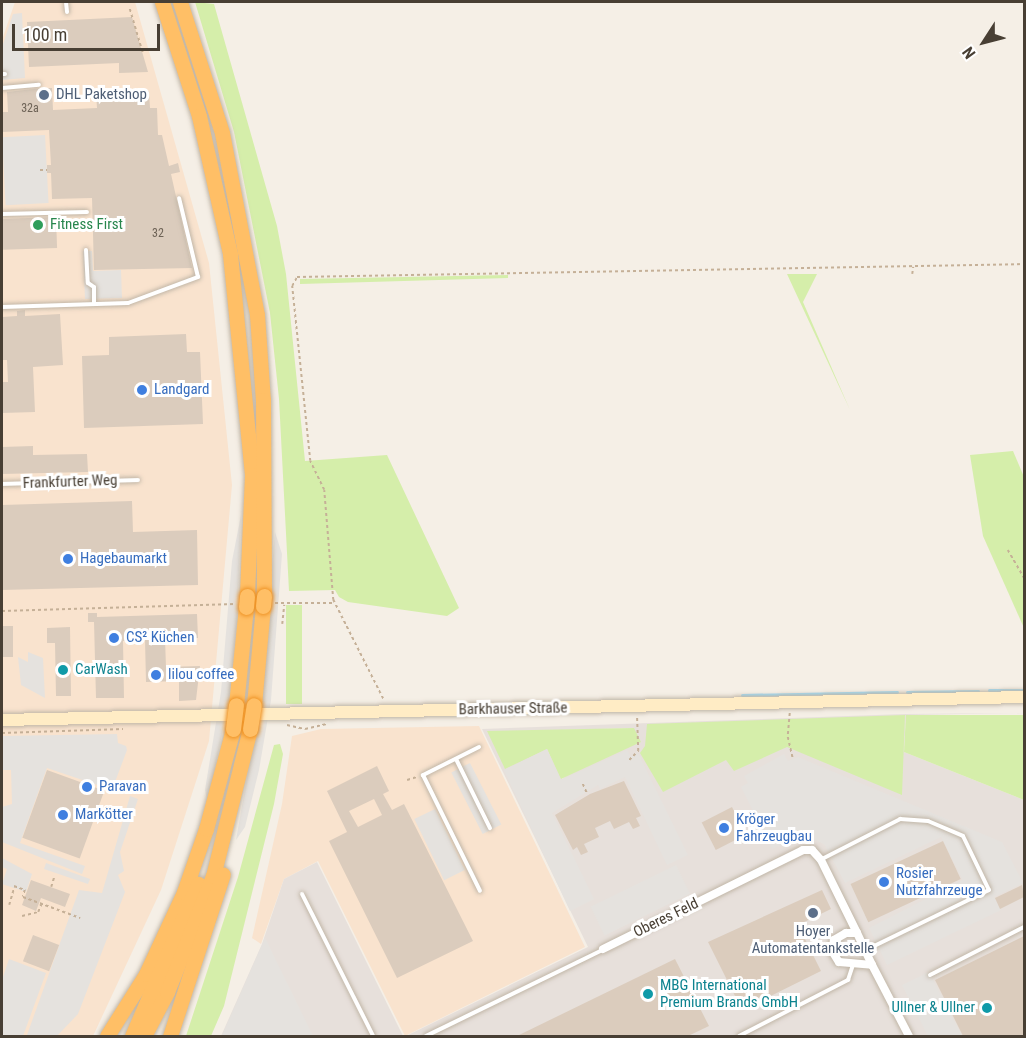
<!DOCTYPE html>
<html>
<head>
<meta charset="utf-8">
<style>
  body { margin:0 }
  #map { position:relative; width:1026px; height:1038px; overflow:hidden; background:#f5efe6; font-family:"Roboto Condensed",sans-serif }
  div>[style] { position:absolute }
  .commercial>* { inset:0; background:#f9e3ce }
  .industrial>* { inset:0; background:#e7e0db }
  .green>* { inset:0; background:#d5eeaa; transform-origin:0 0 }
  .parking>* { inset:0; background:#e5e2de; transform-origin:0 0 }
  .stream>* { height:3px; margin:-1.5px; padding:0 1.5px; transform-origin:1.5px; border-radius:1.5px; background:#9bdbf8 }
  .building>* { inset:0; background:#dbccbd; transform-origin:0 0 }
  .path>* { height:1.5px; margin-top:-0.75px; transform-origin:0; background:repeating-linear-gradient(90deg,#c5b097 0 3px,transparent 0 6px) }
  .roads { filter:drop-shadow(0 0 2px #c1b6a7) drop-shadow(0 0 2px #c1b6a7) }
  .lane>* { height:4px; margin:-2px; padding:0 2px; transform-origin:2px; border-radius:2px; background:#fff }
  .street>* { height:8px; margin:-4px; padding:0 4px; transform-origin:4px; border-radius:4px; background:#fff }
  .secondary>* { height:12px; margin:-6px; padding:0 6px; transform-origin:6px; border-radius:6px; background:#ffecc5 }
  .highway>* { height:15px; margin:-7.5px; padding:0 7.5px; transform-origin:7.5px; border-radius:7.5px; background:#ffbf66 }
  .bridges { filter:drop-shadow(0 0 2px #ef9325) drop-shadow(0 0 2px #ef9325) }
  .highway-bridge>* { height:15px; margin:-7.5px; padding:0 7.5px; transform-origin:7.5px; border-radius:7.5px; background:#ffbf66 }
  .dots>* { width:16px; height:16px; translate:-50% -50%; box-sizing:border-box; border:3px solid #fff; border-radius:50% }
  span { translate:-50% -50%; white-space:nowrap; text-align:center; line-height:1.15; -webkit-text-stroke:6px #fff; paint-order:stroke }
  .number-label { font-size:12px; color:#6d6256 }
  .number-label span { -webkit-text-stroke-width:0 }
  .service-label { font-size:15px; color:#4e5e75 }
  .left { translate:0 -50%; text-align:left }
  .leisure-label { font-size:15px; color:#27864d }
  .shop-label { font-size:15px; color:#366cbe }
  .street-label { font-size:15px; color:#483f34 }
  .culture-label { font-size:15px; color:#0d838f }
  .right { translate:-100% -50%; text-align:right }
  .frame { position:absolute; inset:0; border:3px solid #483f34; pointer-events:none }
  .north { position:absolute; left:954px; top:12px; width:60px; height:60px; -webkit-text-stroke:4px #fff; paint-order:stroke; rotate:234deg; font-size:16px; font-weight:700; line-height:24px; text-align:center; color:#483f34 }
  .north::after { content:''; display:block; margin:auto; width:21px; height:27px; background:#483f34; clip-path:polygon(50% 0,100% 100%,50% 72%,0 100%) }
  .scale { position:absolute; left:12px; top:24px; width:148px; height:27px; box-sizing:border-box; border:3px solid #483f34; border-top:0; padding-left:8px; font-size:18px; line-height:21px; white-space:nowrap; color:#483f34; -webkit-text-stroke:4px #fff; paint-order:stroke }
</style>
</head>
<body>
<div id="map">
  <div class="commercial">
    <i style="clip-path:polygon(15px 2px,135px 2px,209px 263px,232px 485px,209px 741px,161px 890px,93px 1036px,2px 1036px,2px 40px)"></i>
    <i style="clip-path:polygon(479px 726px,585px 947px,405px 1036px,318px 861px,284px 879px,261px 944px,252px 938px,282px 804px,292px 736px,321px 729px)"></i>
  </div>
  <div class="industrial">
    <i style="clip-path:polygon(evenodd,1024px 713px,906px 715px,904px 752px,1024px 800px,1024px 1036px,406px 1036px,588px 947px,482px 729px,905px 714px,1024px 713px,634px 728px,562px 779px,547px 749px,487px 732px,634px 728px)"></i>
    <i style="clip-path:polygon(317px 862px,403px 1036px,221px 1036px,262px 944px,284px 879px)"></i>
  </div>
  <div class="green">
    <i style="clip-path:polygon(195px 2px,214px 4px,277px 226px,286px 274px,305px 461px,387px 455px,459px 608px,447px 616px,348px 602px,339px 597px,335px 590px,289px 591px,279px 399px,270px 313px,234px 132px)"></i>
    <i style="clip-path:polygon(787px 274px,817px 274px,803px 302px,850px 410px)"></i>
    <i style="clip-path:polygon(508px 275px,508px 278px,300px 284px,300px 279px)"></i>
    <i style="clip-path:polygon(1013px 451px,1024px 477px,1024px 628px,983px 536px,970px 455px)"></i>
    <i style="left:286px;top:605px;width:16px;height:99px"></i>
    <i style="clip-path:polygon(905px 715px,902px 795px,787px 747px,734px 771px,726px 760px,663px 792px,640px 753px,645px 746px,647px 724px)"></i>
    <i style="clip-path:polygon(906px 715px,1024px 715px,1024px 800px,904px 752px)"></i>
    <i style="clip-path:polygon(634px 728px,641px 742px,561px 779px,547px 749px,505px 769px,487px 731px)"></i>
    <i style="clip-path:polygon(280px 744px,283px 754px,274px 804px,224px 1006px,211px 1036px,186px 1036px,238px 877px,274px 745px)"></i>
  </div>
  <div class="parking">
    <i style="clip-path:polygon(22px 13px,25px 78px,2px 80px,2px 47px,13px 14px)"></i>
    <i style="left:45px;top:135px;width:68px;height:43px;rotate:87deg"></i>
    <i style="clip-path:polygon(83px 251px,92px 251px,93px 271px,121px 270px,122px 298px,85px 299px)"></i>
    <i style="clip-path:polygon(241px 515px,237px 624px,230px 693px,208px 805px,205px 790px,221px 692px,232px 561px)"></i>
    <i style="clip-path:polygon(275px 532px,282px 554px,271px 700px,259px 770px,245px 827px,236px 840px,261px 698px)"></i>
    <i style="clip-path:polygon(28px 652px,43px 658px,45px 698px,21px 685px,18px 657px,28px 662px)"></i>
    <i style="clip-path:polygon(117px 734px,118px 743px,126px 746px,127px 750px,112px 790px,47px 768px,20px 843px,85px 866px,82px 874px,2px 842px,2px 807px,12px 804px,11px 770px,2px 770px,2px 736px)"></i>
    <i style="clip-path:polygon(547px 749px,561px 780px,627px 750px,631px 757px,638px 753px,688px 855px,667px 865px,625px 777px,600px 789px,598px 785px,552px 813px,594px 899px,570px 911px,504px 770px)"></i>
    <i style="clip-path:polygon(784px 754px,788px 761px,798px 757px,1002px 842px,1023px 883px,994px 897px,1001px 910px,887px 965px,869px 928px,963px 880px,941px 837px,845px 883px,824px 844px,812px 839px,796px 839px,772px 849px,741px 787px,748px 783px,744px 776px)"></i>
    <i style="left:470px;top:763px;width:69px;height:21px;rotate:63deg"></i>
    <i style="clip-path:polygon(130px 796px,138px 799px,120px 852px,124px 871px,118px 875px,125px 892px,78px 1014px,57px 1036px,27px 1035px,79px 890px,102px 893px)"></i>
    <i style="left:435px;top:809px;width:68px;height:23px;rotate:64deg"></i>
    <i style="clip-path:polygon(2px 858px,32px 874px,26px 892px,2px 884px,7px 869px,2px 867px)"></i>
    <i style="clip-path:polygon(46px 863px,90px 879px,88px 884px,44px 869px)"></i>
    <i style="left:676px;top:865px;width:32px;height:95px;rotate:64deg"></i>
    <i style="clip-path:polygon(265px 938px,313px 1036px,222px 1036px)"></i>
    <i style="clip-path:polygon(9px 959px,46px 973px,23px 1036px,2px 1036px,2px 980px)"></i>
    <i style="clip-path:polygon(929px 972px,962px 1036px,928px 1036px,902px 985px)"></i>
  </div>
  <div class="stream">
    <i style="left:989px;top:690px;width:35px"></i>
    <i style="left:907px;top:692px;width:71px;rotate:-0.8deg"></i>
    <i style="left:742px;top:695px;width:155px;rotate:-1.1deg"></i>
  </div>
  <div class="building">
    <i style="clip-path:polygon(132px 17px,148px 72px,119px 73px,119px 63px,29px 67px,27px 22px)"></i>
    <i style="clip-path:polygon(42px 88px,52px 88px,53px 110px,97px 108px,96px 93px,149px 91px,150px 108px,157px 108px,158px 135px,162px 135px,169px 166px,178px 163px,180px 172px,171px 174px,192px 268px,94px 270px,92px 198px,52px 199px,51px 173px,47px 173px,47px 165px,51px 165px,49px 130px,2px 132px,2px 112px,8px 112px,7px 92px)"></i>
    <i style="left:56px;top:217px;width:31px;height:54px;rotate:88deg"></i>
    <i style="clip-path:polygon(25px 310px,25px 316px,60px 314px,63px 365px,33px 367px,35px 412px,2px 413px,2px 382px,8px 382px,7px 360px,2px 360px,2px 317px,17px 316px,17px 311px)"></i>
    <i style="clip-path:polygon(186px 334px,187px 352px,200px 352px,203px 424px,84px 428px,82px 356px,109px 355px,109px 337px)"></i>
    <i style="clip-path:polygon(33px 446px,33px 455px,87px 454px,88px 472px,2px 474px,2px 447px)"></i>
    <i style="clip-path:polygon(132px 501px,133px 532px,197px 530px,198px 585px,2px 590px,2px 505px)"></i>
    <i style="clip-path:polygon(88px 613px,97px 613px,97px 617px,197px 614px,198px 638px,165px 639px,166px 667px,200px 666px,196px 700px,179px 701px,179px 681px,146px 682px,145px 640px,123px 641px,124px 698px,96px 698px,94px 622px,88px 622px)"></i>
    <i style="left:2px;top:626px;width:11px;height:31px"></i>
    <i style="clip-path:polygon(70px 627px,71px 696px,56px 696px,55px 643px,47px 643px,47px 628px)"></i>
    <i style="clip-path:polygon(evenodd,377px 766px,389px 791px,383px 794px,392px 810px,404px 804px,473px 941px,397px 978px,329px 841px,347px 832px,327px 791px,377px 766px,374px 799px,382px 815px,358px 827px,349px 811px,374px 799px)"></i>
    <i style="left:47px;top:770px;width:61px;height:72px;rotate:20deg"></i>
    <i style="clip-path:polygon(624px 781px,641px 816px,636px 818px,640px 826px,633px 829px,629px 822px,614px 829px,610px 821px,595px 828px,599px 837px,584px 844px,588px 852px,581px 855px,577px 847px,573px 850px,555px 815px,590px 794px)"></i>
    <i style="left:732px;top:807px;width:31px;height:34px;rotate:63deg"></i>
    <i style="left:943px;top:841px;width:42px;height:102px;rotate:65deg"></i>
    <i style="clip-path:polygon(31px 880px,70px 894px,65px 907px,41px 898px,36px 911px,22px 905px)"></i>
    <i style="clip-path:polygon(1022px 885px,1024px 897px,1000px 909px,995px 898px)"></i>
    <i style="clip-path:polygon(822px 890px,831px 909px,798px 925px,821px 971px,742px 1010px,708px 942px)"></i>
    <i style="left:33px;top:935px;width:28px;height:28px;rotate:21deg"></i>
    <i style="clip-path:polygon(1024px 936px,1024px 1036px,963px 1036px,935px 980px)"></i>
    <i style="clip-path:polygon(675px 959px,709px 1026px,688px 1036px,517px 1036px)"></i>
  </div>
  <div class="path">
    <i style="left:130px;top:9px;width:46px;rotate:73.5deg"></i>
    <i style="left:40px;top:170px;width:7px"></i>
    <i style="left:912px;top:274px;width:7px;rotate:-82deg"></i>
    <i style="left:1008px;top:550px;width:32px;rotate:60deg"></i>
    <i style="left:275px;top:603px;width:58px"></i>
    <i style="left:2px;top:611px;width:233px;rotate:-1.7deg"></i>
    <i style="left:282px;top:624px;width:19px;rotate:-84deg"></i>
    <i style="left:383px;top:699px;width:111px;rotate:-116.8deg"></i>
    <i style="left:333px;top:600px;width:110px;rotate:-94.7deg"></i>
    <i style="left:324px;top:490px;width:32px;rotate:-116deg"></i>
    <i style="left:310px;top:461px;width:176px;rotate:-95.9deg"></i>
    <i style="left:292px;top:286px;width:10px;rotate:-61deg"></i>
    <i style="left:297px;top:277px;width:727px;rotate:-1.02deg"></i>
    <i style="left:790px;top:713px;width:24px;rotate:95deg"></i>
    <i style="left:788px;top:737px;width:22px;rotate:77deg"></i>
    <i style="left:287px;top:725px;width:18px;rotate:13deg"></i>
    <i style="left:305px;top:729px;width:22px;rotate:-13deg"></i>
    <i style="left:2px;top:733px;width:121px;rotate:-1.9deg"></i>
    <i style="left:629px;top:760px;width:13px;rotate:-45deg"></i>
    <i style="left:638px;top:751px;width:34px;rotate:-92deg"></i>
    <i style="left:407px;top:780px;width:10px;rotate:-17deg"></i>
    <i style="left:583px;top:784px;width:10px;rotate:66deg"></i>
    <i style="left:14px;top:886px;width:12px;rotate:20deg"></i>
    <i style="left:25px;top:890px;width:7px;rotate:106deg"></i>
    <i style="left:23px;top:897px;width:61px;rotate:20.2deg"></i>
    <i style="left:51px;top:887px;width:10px;rotate:-73deg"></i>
    <i style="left:9px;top:905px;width:18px;rotate:-74deg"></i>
    <i style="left:22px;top:916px;width:16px;rotate:-14deg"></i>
    <i style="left:38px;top:912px;width:8px;rotate:-67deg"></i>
  </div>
  <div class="roads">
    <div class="lane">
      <i style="left:66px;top:2px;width:10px;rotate:84deg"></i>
      <i style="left:2px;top:74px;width:3px"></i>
      <i style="left:2px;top:88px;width:37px;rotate:-5deg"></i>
      <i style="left:2px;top:214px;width:85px;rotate:-1.3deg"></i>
      <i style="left:86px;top:250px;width:33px;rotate:87deg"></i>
      <i style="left:88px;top:283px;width:7px;rotate:34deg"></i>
      <i style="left:94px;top:287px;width:17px;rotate:90deg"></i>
      <i style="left:2px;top:307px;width:126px;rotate:-1.8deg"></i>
      <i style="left:128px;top:303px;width:75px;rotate:-20.4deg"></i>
      <i style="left:198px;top:277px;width:81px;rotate:-103.5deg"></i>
      <i style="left:2px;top:484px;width:136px;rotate:-1.7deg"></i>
      <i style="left:479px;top:747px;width:63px;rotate:153.4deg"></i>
      <i style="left:423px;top:775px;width:129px;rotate:63.8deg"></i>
      <i style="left:456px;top:759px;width:77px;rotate:63.8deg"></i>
      <i style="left:822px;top:859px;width:88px;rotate:-27.1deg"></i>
      <i style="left:900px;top:819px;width:28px;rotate:4deg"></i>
      <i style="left:928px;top:821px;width:38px;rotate:23deg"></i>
      <i style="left:963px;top:836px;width:60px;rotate:64.3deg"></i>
      <i style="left:989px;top:890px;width:137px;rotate:154deg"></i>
      <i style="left:302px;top:894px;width:159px;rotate:63.4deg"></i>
      <i style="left:930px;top:975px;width:106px;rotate:-27.1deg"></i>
      <i style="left:426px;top:1036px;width:196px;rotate:-26deg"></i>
      <i style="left:739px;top:1036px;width:123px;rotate:-27.2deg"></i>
      <i style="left:848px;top:980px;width:16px;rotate:-72deg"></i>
    </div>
    <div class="street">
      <i style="left:603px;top:949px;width:223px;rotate:-26.3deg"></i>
      <i style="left:803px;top:850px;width:9px"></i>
      <i style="left:812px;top:850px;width:13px;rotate:48deg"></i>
      <i style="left:821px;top:860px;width:81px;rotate:63.7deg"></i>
      <i style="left:872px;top:965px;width:35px;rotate:-115deg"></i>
      <i style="left:857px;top:933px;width:11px;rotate:180deg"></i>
      <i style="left:846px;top:933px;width:14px;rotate:150deg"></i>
      <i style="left:834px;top:940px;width:11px;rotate:100deg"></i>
      <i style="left:832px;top:951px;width:13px;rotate:58deg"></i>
      <i style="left:839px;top:962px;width:33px;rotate:5deg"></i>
      <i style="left:872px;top:965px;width:80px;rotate:62.5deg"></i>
    </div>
    <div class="secondary">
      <i style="left:2px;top:720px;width:1022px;rotate:-1.29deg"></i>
    </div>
    <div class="highway">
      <i style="left:162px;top:2px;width:120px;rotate:72deg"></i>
      <i style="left:199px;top:116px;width:141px;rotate:77.3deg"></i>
      <i style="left:230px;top:254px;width:222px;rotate:84.3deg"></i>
      <i style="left:252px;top:475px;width:121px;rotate:92.4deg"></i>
      <i style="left:180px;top:2px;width:138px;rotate:72.2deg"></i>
      <i style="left:222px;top:133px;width:185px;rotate:79.1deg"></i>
      <i style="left:257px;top:315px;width:85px;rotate:86deg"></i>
      <i style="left:263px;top:400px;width:196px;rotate:89.7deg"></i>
      <i style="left:236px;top:705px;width:99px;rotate:-84.2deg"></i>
      <i style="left:254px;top:705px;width:99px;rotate:-84.8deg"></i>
      <i style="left:107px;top:1036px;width:73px;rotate:-57.8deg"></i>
      <i style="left:146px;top:974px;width:90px;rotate:-65.1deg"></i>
      <i style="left:184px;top:892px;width:67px;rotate:-70.8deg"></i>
      <i style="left:206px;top:829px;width:104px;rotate:-74.9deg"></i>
      <i style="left:132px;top:1036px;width:166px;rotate:-66.5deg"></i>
      <i style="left:144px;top:1036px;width:50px;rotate:-62.4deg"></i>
      <i style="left:167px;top:992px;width:125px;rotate:-68.4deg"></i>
      <i style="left:213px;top:876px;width:152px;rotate:-75.9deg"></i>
      <i style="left:170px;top:1036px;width:170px;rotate:-71.9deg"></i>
    </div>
  </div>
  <div class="bridges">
    <div class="highway-bridge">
      <i style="left:263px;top:606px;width:10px;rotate:-84deg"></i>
      <i style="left:246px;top:607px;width:11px;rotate:-85deg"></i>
      <i style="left:233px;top:729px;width:24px;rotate:-83deg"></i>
      <i style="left:250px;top:729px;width:24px;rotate:-81deg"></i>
    </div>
  </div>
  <div class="dots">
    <i style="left:44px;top:95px;background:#5c6f8a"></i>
    <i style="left:38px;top:225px;background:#2e9e5b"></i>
    <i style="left:142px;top:390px;background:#3f7fe0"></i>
    <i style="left:68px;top:559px;background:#3f7fe0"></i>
    <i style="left:114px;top:638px;background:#3f7fe0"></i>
    <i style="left:63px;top:670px;background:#0f9aa8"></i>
    <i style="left:156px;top:675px;background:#3f7fe0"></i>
    <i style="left:87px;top:787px;background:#3f7fe0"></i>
    <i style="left:63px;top:815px;background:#3f7fe0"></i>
    <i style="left:724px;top:828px;background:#3f7fe0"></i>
    <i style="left:884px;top:882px;background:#3f7fe0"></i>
    <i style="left:813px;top:913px;background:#5c6f8a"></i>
    <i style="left:648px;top:994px;background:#0f9aa8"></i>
    <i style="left:987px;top:1008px;background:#0f9aa8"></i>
  </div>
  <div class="number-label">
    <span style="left:30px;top:109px">32a</span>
    <span style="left:158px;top:234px">32</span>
  </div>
  <div class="service-label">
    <span class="left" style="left:56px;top:95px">DHL Paketshop</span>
    <span style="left:813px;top:940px">Hoyer<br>Automatentankstelle</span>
  </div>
  <div class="leisure-label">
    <span class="left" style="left:50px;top:225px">Fitness First</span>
  </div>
  <div class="shop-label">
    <span class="left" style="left:154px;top:390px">Landgard</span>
    <span class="left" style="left:80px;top:559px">Hagebaumarkt</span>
    <span class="left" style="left:126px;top:638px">CS² Küchen</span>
    <span class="left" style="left:168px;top:675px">lilou coffee</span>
    <span class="left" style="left:99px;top:787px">Paravan</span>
    <span class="left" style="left:75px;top:815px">Markötter</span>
    <span class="left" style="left:736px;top:828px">Kröger<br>Fahrzeugbau</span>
    <span class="left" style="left:896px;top:882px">Rosier<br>Nutzfahrzeuge</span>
  </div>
  <div class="street-label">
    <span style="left:70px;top:482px;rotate:-2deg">Frankfurter Weg</span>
    <span style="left:513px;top:709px;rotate:-1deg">Barkhauser Straße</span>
    <span style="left:666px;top:918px;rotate:-26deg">Oberes Feld</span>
  </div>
  <div class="culture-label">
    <span class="left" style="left:75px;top:670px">CarWash</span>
    <span class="left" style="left:660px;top:994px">MBG International<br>Premium Brands GmbH</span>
    <span class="right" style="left:975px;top:1008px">Ullner &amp; Ullner</span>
  </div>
  <div class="frame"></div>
  <div class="north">N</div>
  <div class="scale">100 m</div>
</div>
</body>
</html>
